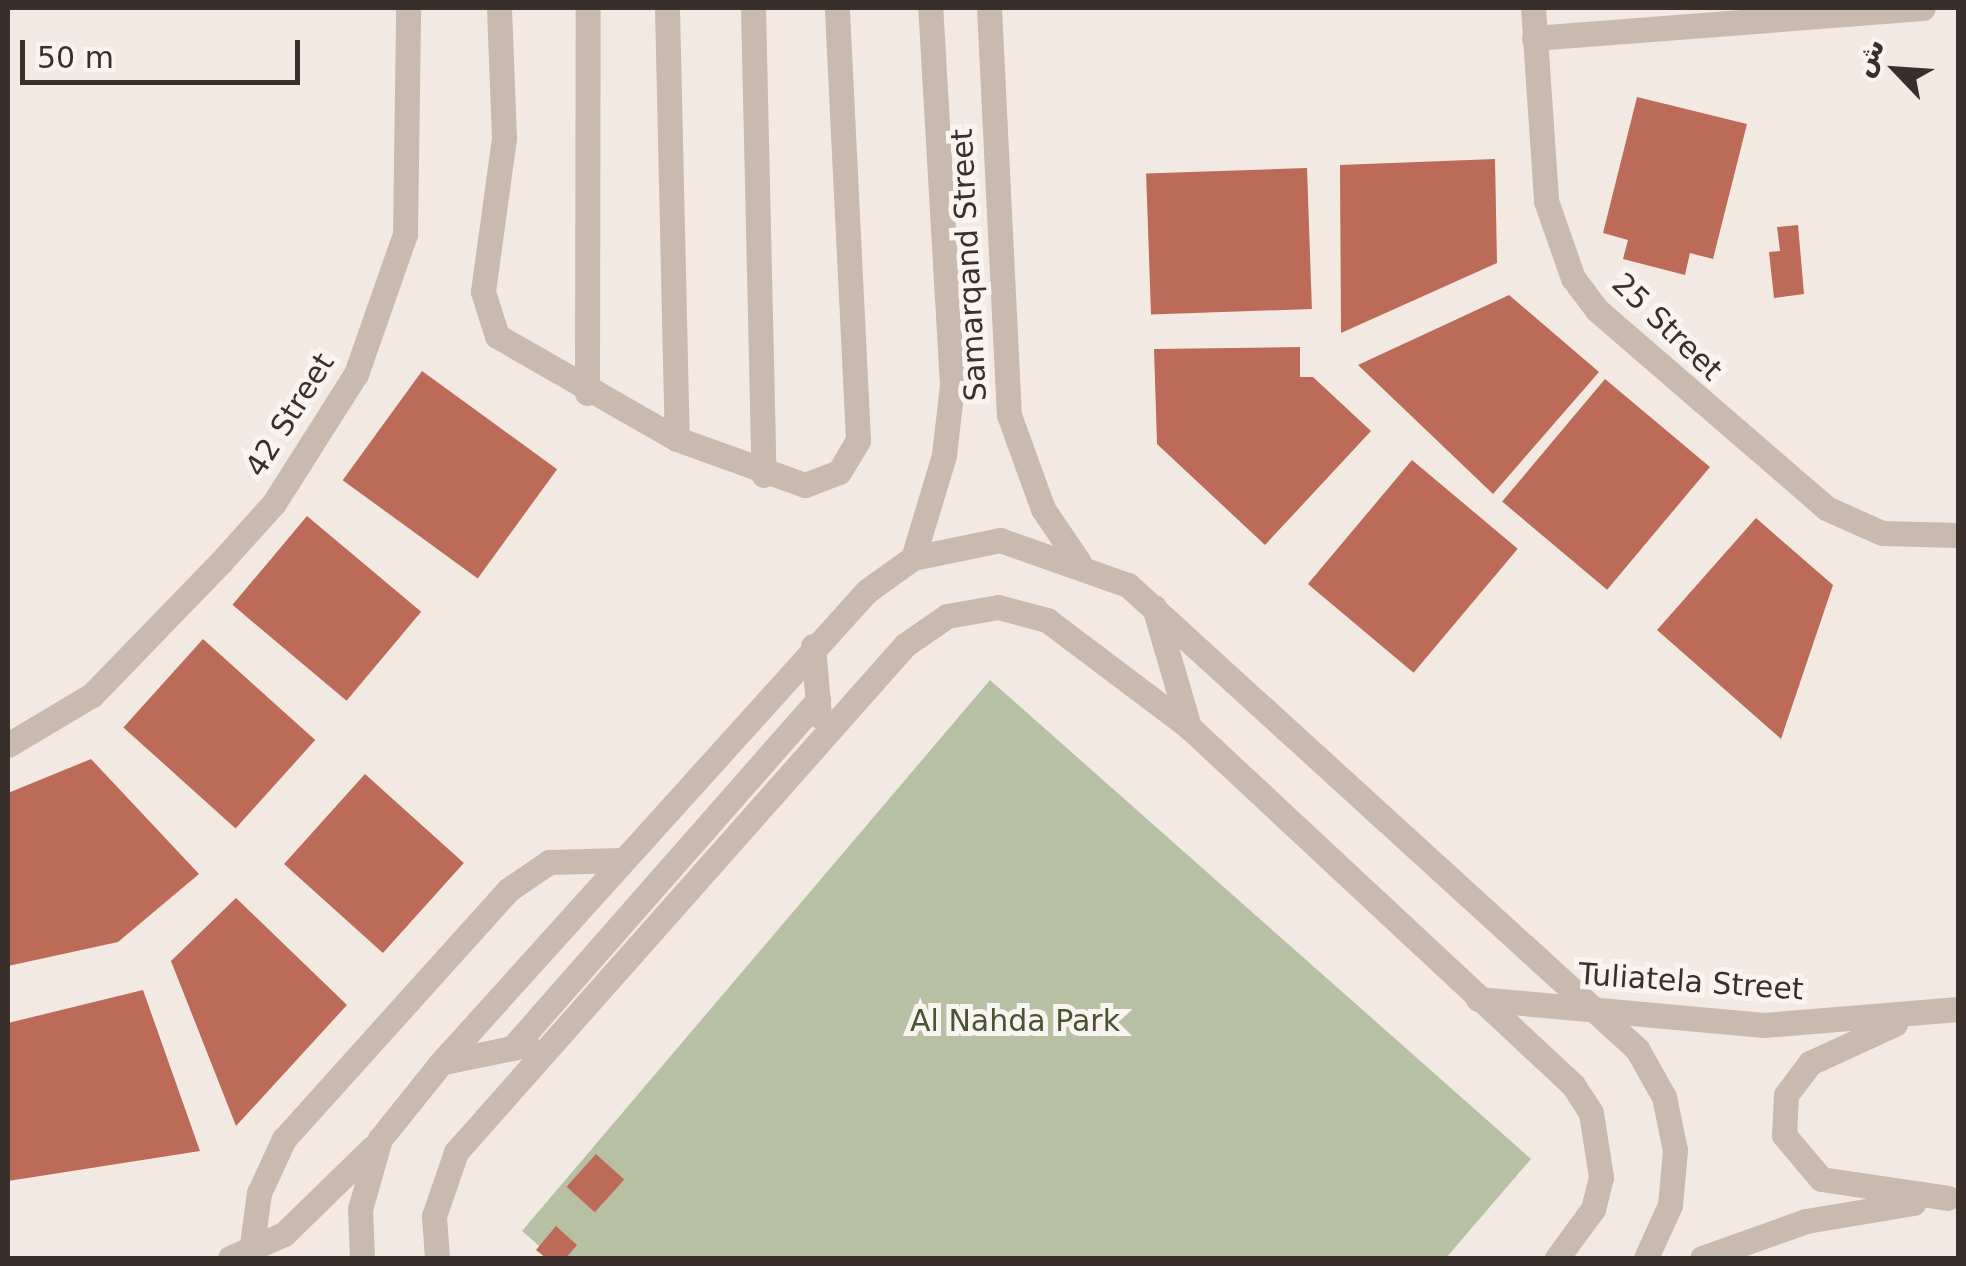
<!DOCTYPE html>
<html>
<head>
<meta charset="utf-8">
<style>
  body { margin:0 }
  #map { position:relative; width:1966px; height:1266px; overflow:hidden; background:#f2eae2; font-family:"DejaVu Sans","Noto Sans Arabic",sans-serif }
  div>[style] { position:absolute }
  .green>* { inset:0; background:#b7c0a3 }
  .building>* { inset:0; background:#bb6b57; transform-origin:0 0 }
  .minor>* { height:25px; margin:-12.5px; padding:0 12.5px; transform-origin:12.5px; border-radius:12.5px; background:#c9baaf }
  span { translate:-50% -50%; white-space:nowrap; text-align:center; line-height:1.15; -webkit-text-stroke:10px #f9f4ef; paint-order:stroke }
  .street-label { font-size:30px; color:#39302c }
  .park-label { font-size:30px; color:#495532 }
  .frame { position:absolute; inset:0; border:10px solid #39302c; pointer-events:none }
  .north { position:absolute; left:1846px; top:20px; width:100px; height:100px; -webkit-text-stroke:8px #f9f4ef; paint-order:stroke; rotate:295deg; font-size:28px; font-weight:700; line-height:40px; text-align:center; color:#39302c }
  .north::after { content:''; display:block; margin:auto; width:35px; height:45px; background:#39302c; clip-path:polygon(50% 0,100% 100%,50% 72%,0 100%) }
  .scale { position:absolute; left:20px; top:40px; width:280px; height:45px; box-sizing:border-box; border:5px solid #39302c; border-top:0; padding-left:12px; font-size:30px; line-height:35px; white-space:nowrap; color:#39302c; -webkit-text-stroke:8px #f9f4ef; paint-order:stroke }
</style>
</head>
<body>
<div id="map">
  <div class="green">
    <i style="clip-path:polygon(990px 680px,1531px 1159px,1446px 1258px,553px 1258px,522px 1231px)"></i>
  </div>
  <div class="building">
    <i style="clip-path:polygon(1637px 97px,1747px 124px,1713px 259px,1690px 253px,1685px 275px,1623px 259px,1628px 240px,1603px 233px)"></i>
    <i style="clip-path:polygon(1495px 159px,1497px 263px,1341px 333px,1340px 165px)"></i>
    <i style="left:1307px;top:168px;width:141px;height:161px;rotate:88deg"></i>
    <i style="clip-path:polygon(1798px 225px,1804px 294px,1774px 298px,1769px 252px,1780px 251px,1777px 227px)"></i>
    <i style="clip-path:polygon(1509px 295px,1599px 372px,1493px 494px,1358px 365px)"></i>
    <i style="clip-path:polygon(1300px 347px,1300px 377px,1313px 377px,1371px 431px,1265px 545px,1157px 444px,1154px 349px)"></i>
    <i style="left:422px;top:371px;width:167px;height:135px;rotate:36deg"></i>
    <i style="left:1605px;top:379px;width:137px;height:160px;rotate:40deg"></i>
    <i style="left:1412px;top:460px;width:138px;height:162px;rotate:40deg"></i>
    <i style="left:307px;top:516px;width:149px;height:116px;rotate:40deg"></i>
    <i style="clip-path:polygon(1756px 518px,1833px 585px,1781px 739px,1657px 630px)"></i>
    <i style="left:203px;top:639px;width:151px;height:119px;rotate:42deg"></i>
    <i style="clip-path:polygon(91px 759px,199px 874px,118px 942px,8px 966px,8px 793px)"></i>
    <i style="left:365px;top:774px;width:133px;height:121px;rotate:42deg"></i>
    <i style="clip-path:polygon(236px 898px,347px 1005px,236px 1126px,171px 961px)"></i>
    <i style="clip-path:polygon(143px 990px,200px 1151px,8px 1181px,8px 1023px)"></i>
    <i style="left:596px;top:1154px;width:38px;height:44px;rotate:42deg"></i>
    <i style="clip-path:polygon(556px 1226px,577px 1245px,566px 1258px,546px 1258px,536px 1250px)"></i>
  </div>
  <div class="minor">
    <i style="left:499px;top:8px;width:130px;rotate:87.8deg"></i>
    <i style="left:504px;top:138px;width:155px;rotate:97.8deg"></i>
    <i style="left:483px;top:292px;width:46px;rotate:72.3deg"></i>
    <i style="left:497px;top:336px;width:207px;rotate:29.8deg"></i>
    <i style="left:677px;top:439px;width:136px;rotate:19.8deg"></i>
    <i style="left:805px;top:485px;width:36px;rotate:-21deg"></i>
    <i style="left:839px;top:472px;width:37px;rotate:-59deg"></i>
    <i style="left:858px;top:440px;width:433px;rotate:-92.8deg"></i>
    <i style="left:667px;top:8px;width:431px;rotate:88.7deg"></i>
    <i style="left:753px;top:8px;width:467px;rotate:88.7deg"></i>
    <i style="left:989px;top:8px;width:407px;rotate:87.2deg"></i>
    <i style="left:1009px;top:415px;width:100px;rotate:70.1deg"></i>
    <i style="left:1043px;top:509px;width:64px;rotate:55.8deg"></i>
    <i style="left:1533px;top:8px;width:193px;rotate:86.1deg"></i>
    <i style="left:1546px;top:201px;width:82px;rotate:70.7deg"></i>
    <i style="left:1573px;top:278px;width:40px;rotate:53deg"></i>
    <i style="left:1597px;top:310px;width:303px;rotate:40.8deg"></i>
    <i style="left:1826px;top:508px;width:61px;rotate:24.1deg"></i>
    <i style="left:1882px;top:533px;width:76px;rotate:1.5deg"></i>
    <i style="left:1534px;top:38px;width:390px;rotate:-4.4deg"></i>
    <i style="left:587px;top:393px;width:385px;rotate:-89.9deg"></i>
    <i style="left:913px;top:558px;width:108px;rotate:-73.2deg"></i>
    <i style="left:944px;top:455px;width:70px;rotate:-83.5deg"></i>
    <i style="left:952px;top:385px;width:378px;rotate:-93.3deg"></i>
    <i style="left:1154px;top:607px;width:125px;rotate:73.7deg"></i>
    <i style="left:813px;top:646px;width:70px;rotate:85.1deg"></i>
    <i style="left:8px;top:745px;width:98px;rotate:-30.8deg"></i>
    <i style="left:92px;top:695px;width:184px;rotate:-45.9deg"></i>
    <i style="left:220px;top:563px;width:81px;rotate:-48deg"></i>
    <i style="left:274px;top:503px;width:153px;rotate:-57.6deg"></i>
    <i style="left:356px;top:374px;width:148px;rotate:-70.7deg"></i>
    <i style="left:405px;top:234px;width:226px;rotate:-89.2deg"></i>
    <i style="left:1478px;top:999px;width:287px;rotate:5.2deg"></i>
    <i style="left:1764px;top:1025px;width:195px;rotate:-4.7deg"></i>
    <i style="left:1895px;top:1024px;width:94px;rotate:155.4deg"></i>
    <i style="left:1810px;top:1063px;width:40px;rotate:127deg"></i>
    <i style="left:1786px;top:1095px;width:40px;rotate:92.9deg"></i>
    <i style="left:1784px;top:1135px;width:57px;rotate:49.9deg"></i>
    <i style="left:1821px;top:1179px;width:128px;rotate:8.5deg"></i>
    <i style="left:514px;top:1046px;width:461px;rotate:-48.7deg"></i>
    <i style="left:444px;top:1062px;width:85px;rotate:-11.6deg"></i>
    <i style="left:251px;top:1252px;width:60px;rotate:-82.3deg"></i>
    <i style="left:259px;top:1193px;width:60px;rotate:-65.2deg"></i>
    <i style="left:284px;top:1139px;width:335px;rotate:-48deg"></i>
    <i style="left:508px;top:890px;width:50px;rotate:-34.3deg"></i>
    <i style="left:549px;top:862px;width:74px;rotate:-1.5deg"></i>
    <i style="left:230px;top:1258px;width:59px;rotate:-24deg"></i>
    <i style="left:284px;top:1234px;width:124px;rotate:-44.3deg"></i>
    <i style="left:362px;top:1258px;width:49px;rotate:-92.3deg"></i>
    <i style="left:360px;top:1209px;width:73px;rotate:-74.1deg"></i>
    <i style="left:380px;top:1139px;width:96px;rotate:-51.3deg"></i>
    <i style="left:440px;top:1064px;width:637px;rotate:-47.93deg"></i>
    <i style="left:867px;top:591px;width:57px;rotate:-35.7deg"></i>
    <i style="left:913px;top:558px;width:89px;rotate:-11.7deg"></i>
    <i style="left:1000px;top:540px;width:136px;rotate:19.4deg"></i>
    <i style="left:1128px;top:585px;width:689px;rotate:42.35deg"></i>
    <i style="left:1637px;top:1049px;width:55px;rotate:60.6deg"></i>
    <i style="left:1664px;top:1097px;width:54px;rotate:78.3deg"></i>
    <i style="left:1675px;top:1150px;width:55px;rotate:95.2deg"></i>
    <i style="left:1670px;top:1205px;width:58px;rotate:114.4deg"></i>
    <i style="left:437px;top:1258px;width:42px;rotate:-94.1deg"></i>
    <i style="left:434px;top:1216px;width:68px;rotate:-71deg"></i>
    <i style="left:456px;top:1152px;width:677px;rotate:-48.47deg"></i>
    <i style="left:905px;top:645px;width:51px;rotate:-34.6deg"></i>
    <i style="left:947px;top:616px;width:52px;rotate:-10deg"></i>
    <i style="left:998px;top:607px;width:51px;rotate:14.9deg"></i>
    <i style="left:1047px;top:620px;width:178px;rotate:37deg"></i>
    <i style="left:1189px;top:727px;width:525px;rotate:42.99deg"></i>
    <i style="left:1573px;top:1085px;width:33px;rotate:57deg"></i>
    <i style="left:1591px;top:1113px;width:65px;rotate:81.1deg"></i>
    <i style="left:1601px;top:1177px;width:33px;rotate:104deg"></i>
    <i style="left:1593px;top:1209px;width:61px;rotate:126.3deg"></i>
    <i style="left:1702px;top:1258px;width:110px;rotate:-19.6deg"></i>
    <i style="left:1806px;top:1221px;width:109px;rotate:-9.5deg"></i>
  </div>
  <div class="street-label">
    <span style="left:969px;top:265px;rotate:-93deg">Samarqand Street</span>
    <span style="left:1667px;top:327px;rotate:44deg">25 Street</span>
    <span style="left:290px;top:415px;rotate:-58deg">42 Street</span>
    <span style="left:1691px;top:982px;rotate:4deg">Tuliatela Street</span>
  </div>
  <div class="park-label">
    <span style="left:1015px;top:1021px">Al Nahda Park</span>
  </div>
  <div class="frame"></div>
  <div class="north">ش</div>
  <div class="scale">50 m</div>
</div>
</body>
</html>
